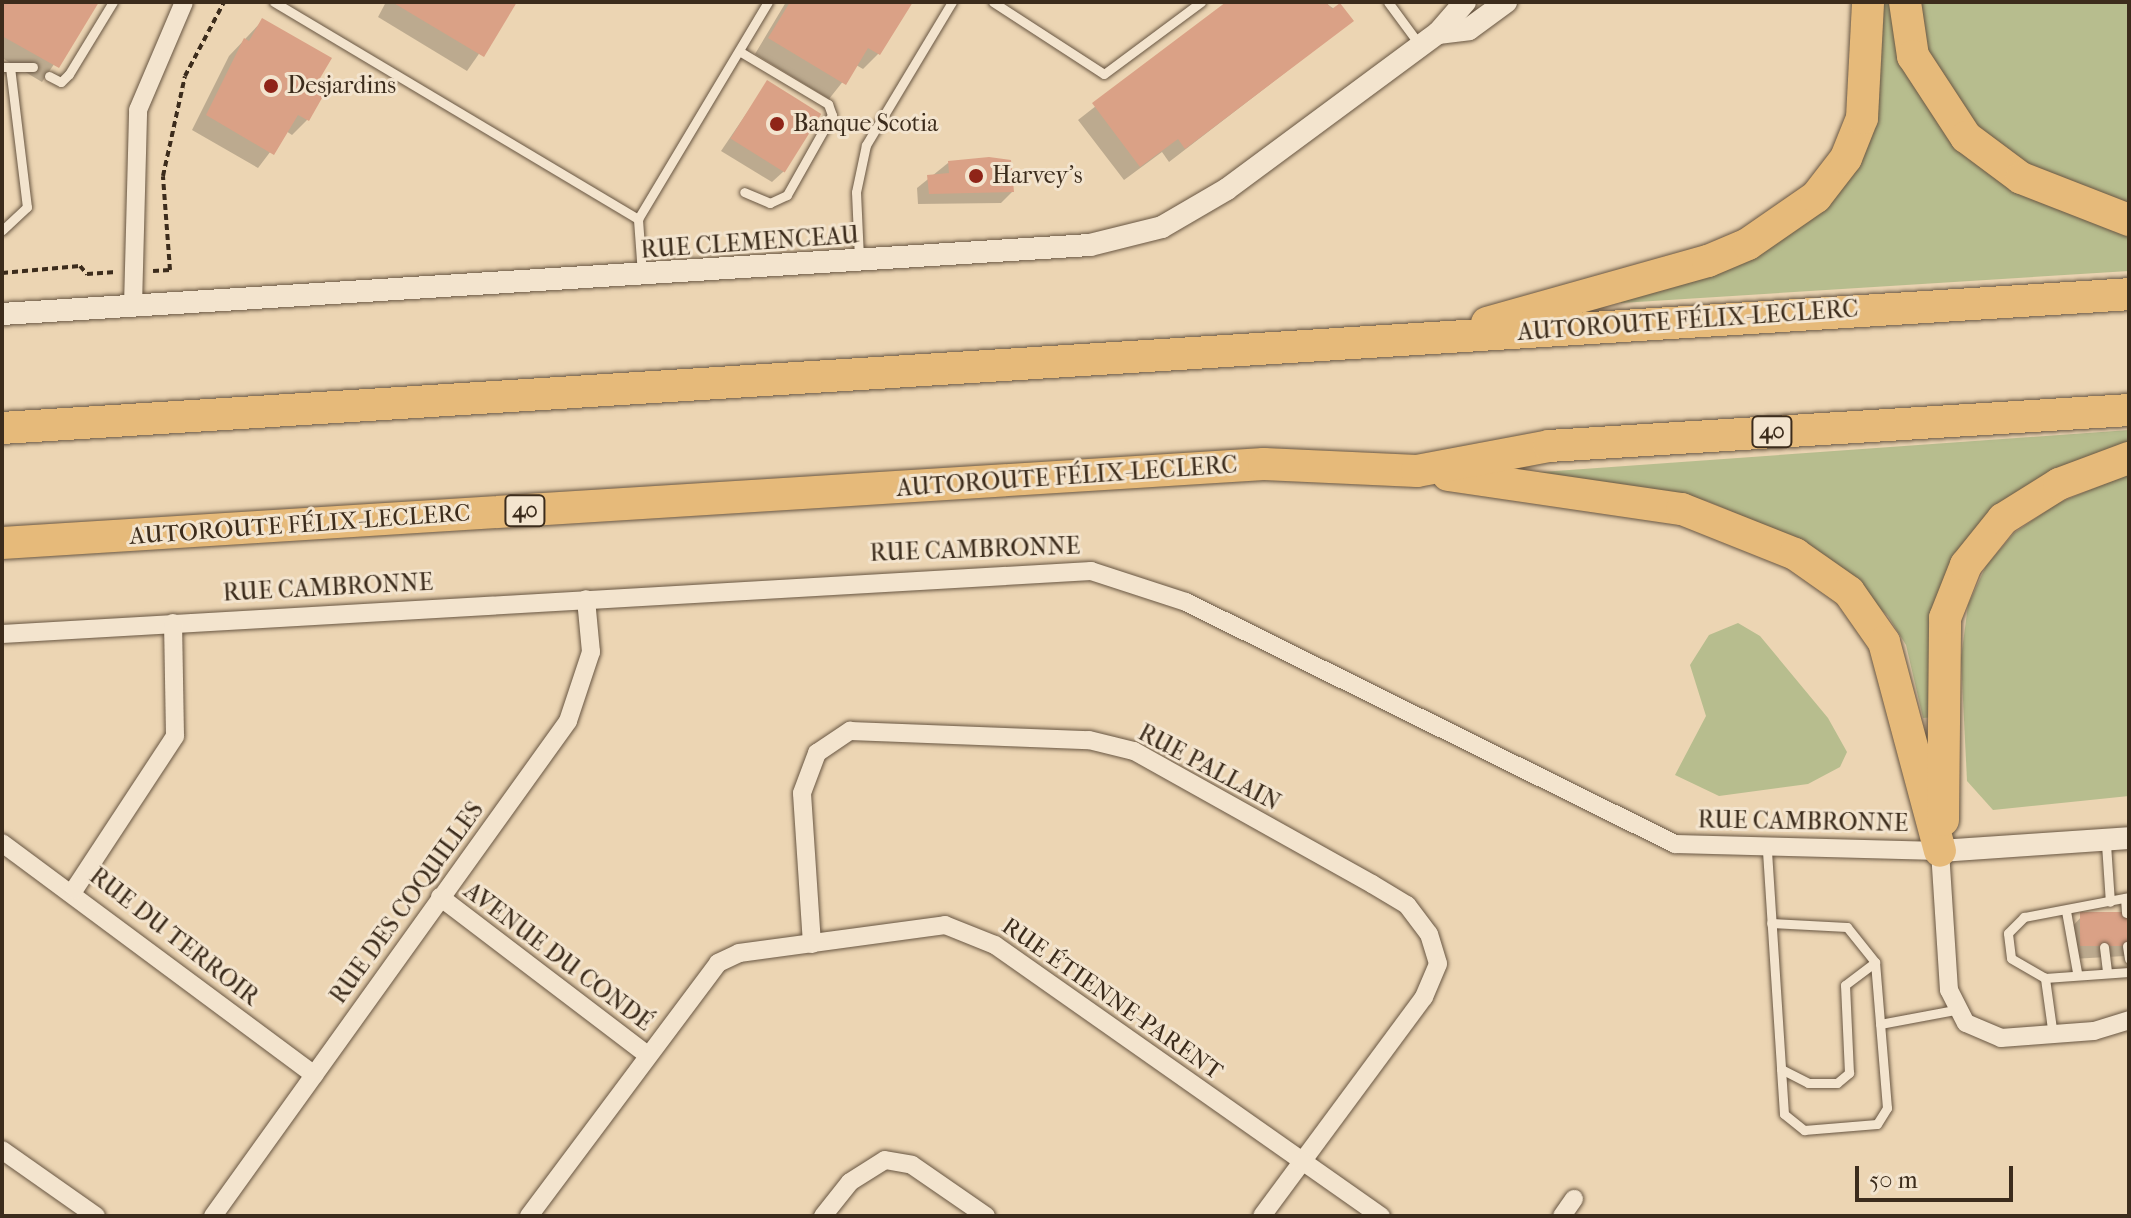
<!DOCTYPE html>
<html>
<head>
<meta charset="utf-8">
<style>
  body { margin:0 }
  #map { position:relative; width:2131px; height:1218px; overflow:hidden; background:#ecd5b3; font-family:"IM FELL French Canon",serif }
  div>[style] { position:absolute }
  .green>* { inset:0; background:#b7bd8e }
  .shadow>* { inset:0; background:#0003 }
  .building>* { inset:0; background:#daa186; transform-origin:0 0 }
  .path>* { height:4px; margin-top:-2px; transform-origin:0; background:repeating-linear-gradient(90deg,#3c2c1c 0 6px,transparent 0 10px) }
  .roads { filter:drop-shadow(0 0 2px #685642) drop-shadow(0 0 2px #685642) }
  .service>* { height:9px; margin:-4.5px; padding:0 4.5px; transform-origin:4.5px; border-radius:4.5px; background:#f3e4ce }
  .minor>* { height:18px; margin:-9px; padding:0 9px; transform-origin:9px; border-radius:9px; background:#f3e4ce }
  .tertiary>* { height:22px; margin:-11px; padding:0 11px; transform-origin:11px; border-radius:11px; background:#f3e4ce }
  .motorway>* { height:32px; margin:-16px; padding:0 16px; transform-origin:16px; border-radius:16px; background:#e6ba7a }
  .dots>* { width:22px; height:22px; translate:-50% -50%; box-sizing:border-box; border:4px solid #f3e4ce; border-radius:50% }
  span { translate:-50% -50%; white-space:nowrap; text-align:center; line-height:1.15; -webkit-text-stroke:6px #f3e4ce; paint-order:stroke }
  .shield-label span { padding:2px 6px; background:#f3e4ce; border:2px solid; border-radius:6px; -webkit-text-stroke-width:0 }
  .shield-label { font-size:22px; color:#3c2c1c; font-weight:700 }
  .poi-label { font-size:24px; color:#3c2c1c }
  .left { translate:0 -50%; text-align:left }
  .street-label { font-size:24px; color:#3c2c1c }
  .frame { position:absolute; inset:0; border:4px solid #3c2c1c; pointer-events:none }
  .scale { position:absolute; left:1855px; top:1166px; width:158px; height:36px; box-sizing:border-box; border:4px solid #3c2c1c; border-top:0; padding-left:10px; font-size:24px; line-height:28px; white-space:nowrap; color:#3c2c1c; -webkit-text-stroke:6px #f3e4ce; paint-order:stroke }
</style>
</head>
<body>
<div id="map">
  <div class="green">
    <i style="clip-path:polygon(1877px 2px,1890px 2px,1906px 74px,1947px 136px,2129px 230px,2129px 271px,1621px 303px,1620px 297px,1729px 266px,1875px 121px)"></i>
    <i style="clip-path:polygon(1918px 2px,2129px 2px,2129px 204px,2028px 166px,1989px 140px,1953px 105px,1923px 52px)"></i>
    <i style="clip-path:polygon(2129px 430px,2129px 445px,1989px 517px,1935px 717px,1923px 718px,1906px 645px,1888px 616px,1810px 545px,1707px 501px,1527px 473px)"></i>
    <i style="clip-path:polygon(2129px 474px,2129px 796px,1993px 810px,1967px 781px,1961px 658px,1968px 605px,1986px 566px,2014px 533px,2058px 503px)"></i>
    <i style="clip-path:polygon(1738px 623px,1760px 636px,1828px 718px,1847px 752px,1840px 767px,1808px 784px,1719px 796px,1675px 775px,1706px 716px,1690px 665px,1709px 635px)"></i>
  </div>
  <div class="shadow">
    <i style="clip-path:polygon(2px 2px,96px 2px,42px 82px,2px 58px)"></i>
    <i style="clip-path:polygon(386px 2px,515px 2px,467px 71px,378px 17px)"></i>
    <i style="clip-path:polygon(786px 2px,911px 2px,878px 54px,863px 69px,856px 65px,829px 99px,755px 54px)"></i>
    <i style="clip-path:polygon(1229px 2px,1324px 2px,1352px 21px,1169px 162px,1162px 152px,1124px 180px,1078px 120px)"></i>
    <i style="clip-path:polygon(263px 20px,313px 86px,307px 120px,292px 135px,286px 131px,258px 168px,192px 130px,229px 56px)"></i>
    <i style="clip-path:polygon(767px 83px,784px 171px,772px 182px,721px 151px)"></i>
    <i style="clip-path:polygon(948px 163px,1012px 192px,1001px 203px,918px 204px,917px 188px)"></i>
    <i style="clip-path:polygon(2129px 914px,2129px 964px,2125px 956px,2072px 959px,2070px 929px,2081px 917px)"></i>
  </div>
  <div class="building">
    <i style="clip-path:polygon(2px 2px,99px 2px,59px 68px,2px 36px)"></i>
    <i style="clip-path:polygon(392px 2px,517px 2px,484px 57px)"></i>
    <i style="clip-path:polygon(790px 2px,913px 2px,880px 55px,868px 48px,846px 85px,768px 38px)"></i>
    <i style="clip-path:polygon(1226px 2px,1326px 2px,1332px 9px,1340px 3px,1354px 21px,1185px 149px,1178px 139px,1140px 167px,1092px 103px)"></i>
    <i style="clip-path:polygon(262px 18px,332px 58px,316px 85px,326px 91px,309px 121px,298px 115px,274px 155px,206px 115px,244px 38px,249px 41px)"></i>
    <i style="left:767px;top:80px;width:64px;height:69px;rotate:32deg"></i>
    <i style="clip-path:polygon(989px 157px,1011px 160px,1014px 192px,929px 194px,927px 175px,949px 173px,948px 161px)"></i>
    <i style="left:2129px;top:912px;width:34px;height:49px;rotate:90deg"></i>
  </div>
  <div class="path">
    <i style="left:153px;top:271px;width:17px;rotate:-3deg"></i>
    <i style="left:170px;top:270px;width:94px;rotate:-94.3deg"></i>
    <i style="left:163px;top:176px;width:102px;rotate:-77.6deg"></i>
    <i style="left:185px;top:76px;width:84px;rotate:-62.2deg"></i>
    <i style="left:2px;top:273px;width:78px;rotate:-5.1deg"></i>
    <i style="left:80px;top:266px;width:11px;rotate:49deg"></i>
    <i style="left:87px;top:274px;width:29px;rotate:-4deg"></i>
  </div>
  <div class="roads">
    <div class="service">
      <i style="left:274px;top:2px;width:424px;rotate:30.8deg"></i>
      <i style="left:993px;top:2px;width:132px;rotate:33deg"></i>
      <i style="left:1104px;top:74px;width:121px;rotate:-36.6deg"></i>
      <i style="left:1388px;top:2px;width:52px;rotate:53.6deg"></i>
      <i style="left:739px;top:51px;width:104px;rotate:30.8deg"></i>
      <i style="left:828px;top:104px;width:12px;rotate:70deg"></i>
      <i style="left:832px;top:115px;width:92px;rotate:119.4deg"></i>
      <i style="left:787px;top:195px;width:19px;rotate:155deg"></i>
      <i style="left:770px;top:203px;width:28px;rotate:-157deg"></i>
      <i style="left:2px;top:67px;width:8px"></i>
      <i style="left:10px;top:67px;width:141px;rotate:83.1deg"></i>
      <i style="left:27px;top:207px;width:34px;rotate:137deg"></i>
      <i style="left:10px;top:67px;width:23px"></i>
      <i style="left:49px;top:76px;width:13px;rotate:27deg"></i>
      <i style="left:61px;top:82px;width:11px;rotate:-45deg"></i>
      <i style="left:69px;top:74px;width:84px;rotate:-58.6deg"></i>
      <i style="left:859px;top:258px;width:66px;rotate:-92.6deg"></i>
      <i style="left:856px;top:192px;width:48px;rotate:-78deg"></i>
      <i style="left:866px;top:145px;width:167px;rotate:-59deg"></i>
      <i style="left:642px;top:274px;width:55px;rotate:-94.2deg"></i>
      <i style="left:638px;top:219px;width:253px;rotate:-59.1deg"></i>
      <i style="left:2106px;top:844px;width:58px;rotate:86.1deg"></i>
      <i style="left:1767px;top:851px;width:218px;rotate:86.3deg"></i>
      <i style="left:1781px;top:1069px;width:45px;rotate:86.2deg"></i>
      <i style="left:1784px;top:1114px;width:26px;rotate:39deg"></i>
      <i style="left:1804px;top:1130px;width:73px;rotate:-4.7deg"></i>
      <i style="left:1877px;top:1124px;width:19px;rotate:-58deg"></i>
      <i style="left:1887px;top:1108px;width:146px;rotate:-94.7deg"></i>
      <i style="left:1875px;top:962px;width:45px;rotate:-128.7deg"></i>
      <i style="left:1847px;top:927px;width:76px;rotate:-177deg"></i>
      <i style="left:2125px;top:898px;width:15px;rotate:86deg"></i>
      <i style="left:2066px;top:911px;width:62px;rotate:79.8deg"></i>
      <i style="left:2127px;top:946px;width:13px;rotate:81deg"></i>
      <i style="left:2104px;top:947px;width:25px;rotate:83deg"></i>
      <i style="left:2045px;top:978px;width:84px;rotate:-4.1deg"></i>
      <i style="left:1880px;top:1024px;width:76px;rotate:-10.6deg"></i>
      <i style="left:2053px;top:1036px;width:59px;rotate:-97.9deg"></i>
      <i style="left:2045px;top:978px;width:39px;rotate:-150deg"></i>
      <i style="left:2011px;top:958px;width:25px;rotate:-97deg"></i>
      <i style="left:2008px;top:933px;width:23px;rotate:-45deg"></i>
      <i style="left:2024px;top:917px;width:107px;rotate:-10.8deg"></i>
      <i style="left:1781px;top:1069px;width:30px;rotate:27deg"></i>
      <i style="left:1808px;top:1083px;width:29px"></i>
      <i style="left:1837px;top:1083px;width:16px;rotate:-40deg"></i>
      <i style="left:1849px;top:1073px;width:88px;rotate:-92.6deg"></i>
      <i style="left:1845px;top:985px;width:38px;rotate:-37deg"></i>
    </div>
    <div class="minor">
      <i style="left:133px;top:306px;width:196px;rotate:-88.5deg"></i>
      <i style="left:138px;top:110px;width:117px;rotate:-66.9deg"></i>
      <i style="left:2px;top:634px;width:1091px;rotate:-3.31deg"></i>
      <i style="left:1091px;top:571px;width:100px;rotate:18.1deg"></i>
      <i style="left:1186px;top:602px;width:546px;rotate:26.33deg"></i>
      <i style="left:1675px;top:844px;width:265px;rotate:1.5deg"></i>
      <i style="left:1940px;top:851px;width:139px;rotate:86.3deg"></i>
      <i style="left:1949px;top:990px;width:37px;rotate:63deg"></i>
      <i style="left:1966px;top:1023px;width:38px;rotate:23deg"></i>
      <i style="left:2001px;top:1038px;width:93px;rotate:-4.3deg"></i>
      <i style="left:2094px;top:1031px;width:37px;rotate:-17deg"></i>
      <i style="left:2px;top:843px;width:389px;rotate:36.6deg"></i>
      <i style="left:74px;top:890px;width:184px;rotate:-56.7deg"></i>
      <i style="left:175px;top:736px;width:113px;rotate:-91deg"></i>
      <i style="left:440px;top:897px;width:259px;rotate:37.3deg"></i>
      <i style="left:812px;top:944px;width:151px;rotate:-93.8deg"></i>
      <i style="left:802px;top:793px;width:43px;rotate:-69.4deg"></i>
      <i style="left:817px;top:753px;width:40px;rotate:-34deg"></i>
      <i style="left:850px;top:731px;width:239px;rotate:2.2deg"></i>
      <i style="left:1089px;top:740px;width:46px;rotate:13.7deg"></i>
      <i style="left:1134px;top:751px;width:273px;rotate:29.2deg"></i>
      <i style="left:1372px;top:884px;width:41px;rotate:31deg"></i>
      <i style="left:1407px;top:905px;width:36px;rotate:53deg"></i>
      <i style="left:1429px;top:934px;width:31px;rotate:73deg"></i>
      <i style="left:1438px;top:964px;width:36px;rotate:113deg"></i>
      <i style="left:1424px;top:997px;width:272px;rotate:126.5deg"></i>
      <i style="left:2px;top:1150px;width:115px;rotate:35.1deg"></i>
      <i style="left:213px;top:1216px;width:609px;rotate:-54.35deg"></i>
      <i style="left:568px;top:721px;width:73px;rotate:-71.6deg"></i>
      <i style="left:591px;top:652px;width:53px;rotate:-95.4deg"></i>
      <i style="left:529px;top:1216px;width:316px;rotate:-53.2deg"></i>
      <i style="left:718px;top:963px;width:23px;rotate:-25deg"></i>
      <i style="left:739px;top:953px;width:208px;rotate:-7.7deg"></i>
      <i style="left:945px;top:925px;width:54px;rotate:21.8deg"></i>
      <i style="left:995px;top:945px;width:472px;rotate:35.1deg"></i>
      <i style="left:823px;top:1216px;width:43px;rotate:-51.5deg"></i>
      <i style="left:850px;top:1182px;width:41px;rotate:-32.2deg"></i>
      <i style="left:885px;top:1160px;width:27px;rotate:10deg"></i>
      <i style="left:912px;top:1165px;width:90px;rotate:34.6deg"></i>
      <i style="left:1562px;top:1216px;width:21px;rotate:-55deg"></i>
    </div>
    <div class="tertiary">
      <i style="left:1438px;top:33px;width:31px;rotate:-7deg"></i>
      <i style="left:1469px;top:29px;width:46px;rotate:-36.1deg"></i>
      <i style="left:2px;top:314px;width:1090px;rotate:-3.63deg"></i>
      <i style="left:1090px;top:245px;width:74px;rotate:-14deg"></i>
      <i style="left:1162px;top:227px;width:75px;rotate:-30.3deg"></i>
      <i style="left:1227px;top:189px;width:262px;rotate:-36.5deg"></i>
      <i style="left:1438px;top:33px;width:41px;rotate:-48.9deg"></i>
      <i style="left:1940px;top:851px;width:189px;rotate:-3.9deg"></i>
    </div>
    <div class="motorway">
      <i style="left:1905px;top:2px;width:55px;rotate:81.6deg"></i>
      <i style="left:1913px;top:56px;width:97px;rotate:56.8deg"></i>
      <i style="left:1966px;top:137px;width:69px;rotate:36.7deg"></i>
      <i style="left:2021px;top:178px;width:116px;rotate:21.3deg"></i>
      <i style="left:1487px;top:323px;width:230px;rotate:-15.7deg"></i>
      <i style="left:1708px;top:261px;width:43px;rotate:-23deg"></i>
      <i style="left:1748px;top:244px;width:83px;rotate:-34.7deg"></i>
      <i style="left:1816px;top:197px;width:49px;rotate:-52.4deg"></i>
      <i style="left:1846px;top:158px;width:43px;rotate:-68.2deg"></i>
      <i style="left:1862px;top:118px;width:116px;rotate:-87deg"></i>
      <i style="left:2px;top:428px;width:2131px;rotate:-3.6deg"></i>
      <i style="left:1448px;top:475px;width:236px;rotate:8.3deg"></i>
      <i style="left:1682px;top:509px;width:122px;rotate:21.7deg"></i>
      <i style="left:1795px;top:554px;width:66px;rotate:35.1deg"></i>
      <i style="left:1849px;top:592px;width:61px;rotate:55deg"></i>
      <i style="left:1884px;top:642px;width:216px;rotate:75deg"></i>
      <i style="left:2px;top:543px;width:1264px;rotate:-3.58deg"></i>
      <i style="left:1264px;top:464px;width:153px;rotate:2.6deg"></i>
      <i style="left:1417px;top:471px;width:134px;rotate:-10.7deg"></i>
      <i style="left:1549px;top:446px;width:581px;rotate:-3.55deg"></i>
      <i style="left:1943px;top:820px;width:202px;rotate:-89.4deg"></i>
      <i style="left:1945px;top:618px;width:57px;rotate:-68.4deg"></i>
      <i style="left:1966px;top:565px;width:59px;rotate:-51.2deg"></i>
      <i style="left:2003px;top:519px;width:66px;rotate:-32deg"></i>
      <i style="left:2059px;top:484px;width:75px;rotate:-20.4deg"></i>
    </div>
  </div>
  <div class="dots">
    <i style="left:271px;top:86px;background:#8f2418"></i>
    <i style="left:777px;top:124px;background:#8f2418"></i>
    <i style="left:976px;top:176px;background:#8f2418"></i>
  </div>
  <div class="shield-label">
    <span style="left:1772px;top:432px">40</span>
    <span style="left:525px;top:511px">40</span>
  </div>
  <div class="poi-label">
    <span class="left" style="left:287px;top:86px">Desjardins</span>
    <span class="left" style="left:793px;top:124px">Banque Scotia</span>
    <span class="left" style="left:992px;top:176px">Harvey's</span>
  </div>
  <div class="street-label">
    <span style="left:750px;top:243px;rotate:-4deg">RUE CLEMENCEAU</span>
    <span style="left:1688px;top:321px;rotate:-4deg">AUTOROUTE FÉLIX-LECLERC</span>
    <span style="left:1067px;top:477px;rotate:-4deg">AUTOROUTE FÉLIX-LECLERC</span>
    <span style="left:300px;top:525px;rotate:-4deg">AUTOROUTE FÉLIX-LECLERC</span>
    <span style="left:975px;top:550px;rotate:-2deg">RUE CAMBRONNE</span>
    <span style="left:328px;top:588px;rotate:-3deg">RUE CAMBRONNE</span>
    <span style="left:1209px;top:768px;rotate:28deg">RUE PALLAIN</span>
    <span style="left:1803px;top:822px;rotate:1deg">RUE CAMBRONNE</span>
    <span style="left:407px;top:903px;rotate:-54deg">RUE DES COQUILLES</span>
    <span style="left:174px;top:937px;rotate:38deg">RUE DU TERROIR</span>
    <span style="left:558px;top:957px;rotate:37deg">AVENUE DU CONDÉ</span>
    <span style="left:1112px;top:999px;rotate:35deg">RUE ÉTIENNE-PARENT</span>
  </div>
  <div class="frame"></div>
  <div class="scale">50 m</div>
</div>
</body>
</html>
